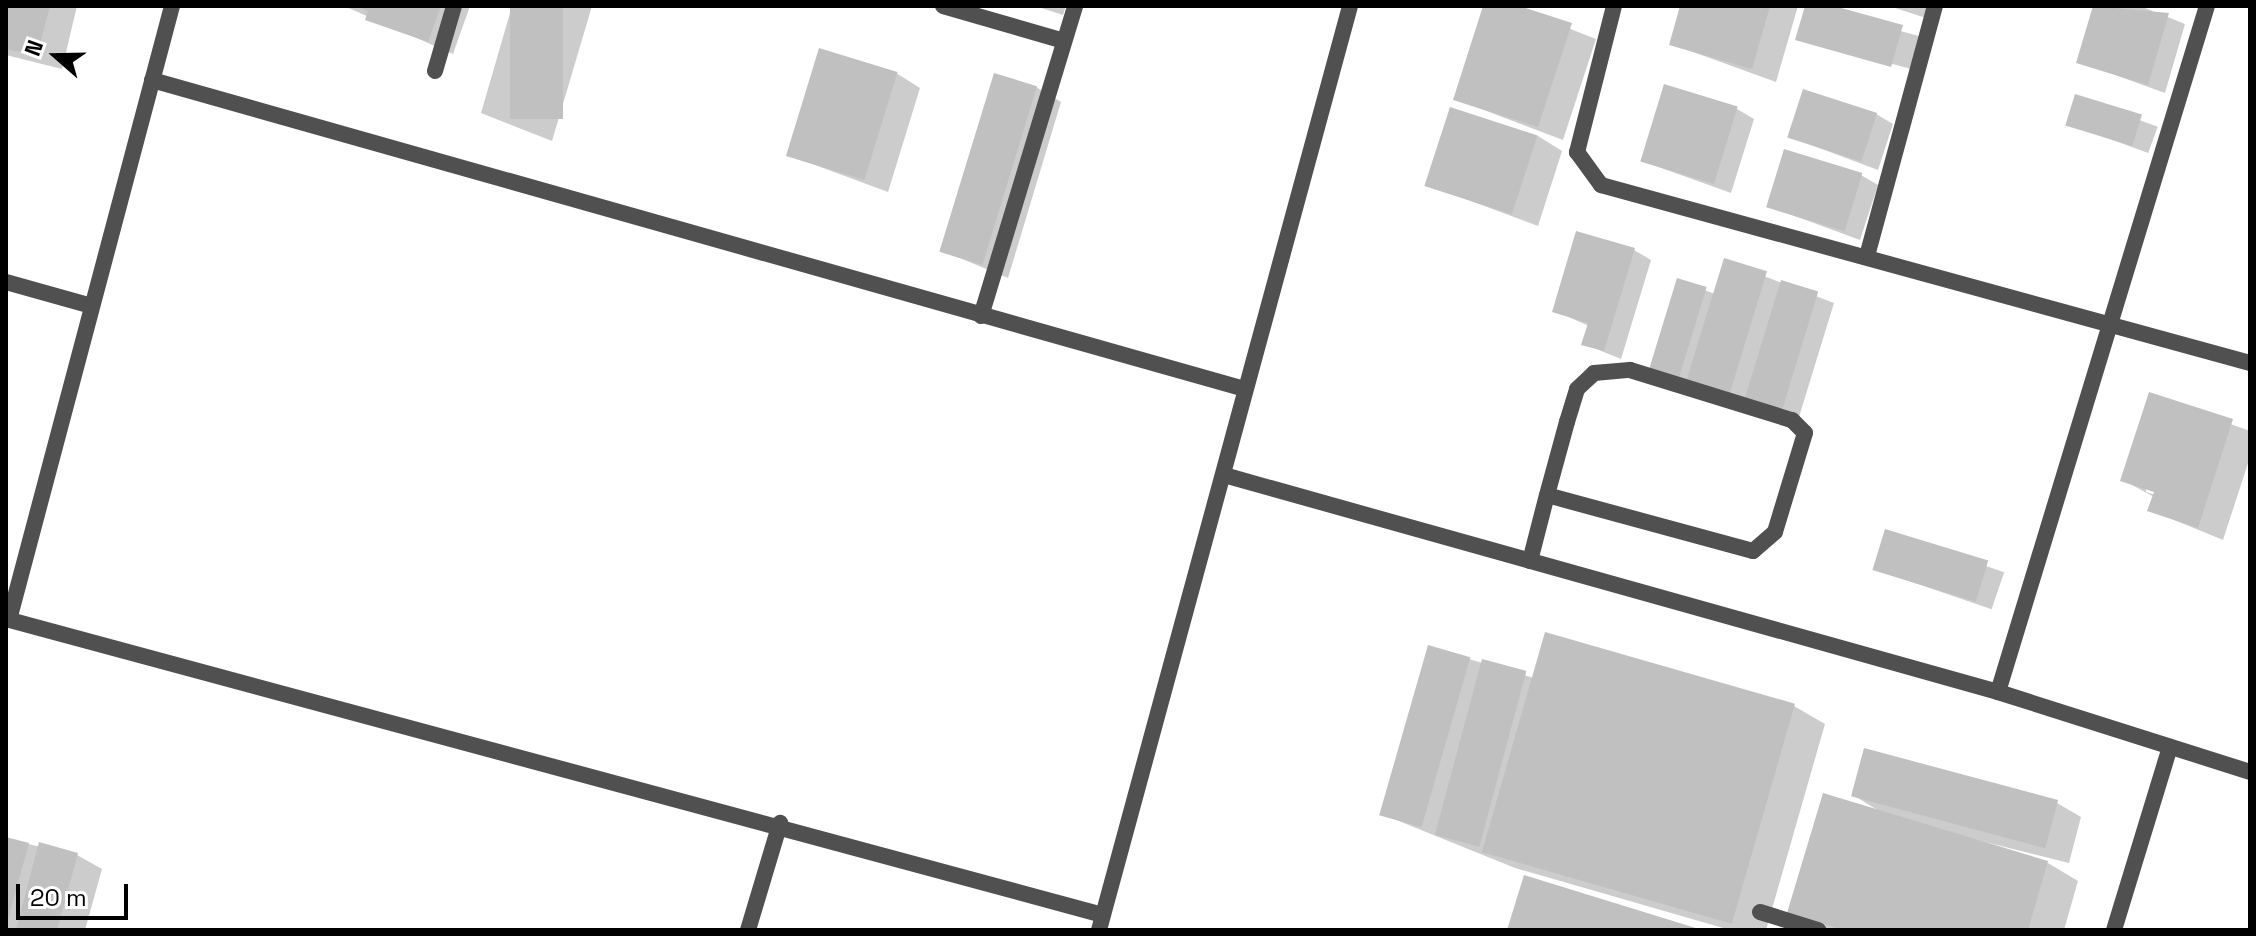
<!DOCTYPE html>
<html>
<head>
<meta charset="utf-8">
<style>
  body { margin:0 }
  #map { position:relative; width:2256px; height:936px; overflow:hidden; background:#fff; font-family:"Space Grotesk",sans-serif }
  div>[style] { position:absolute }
  .shadow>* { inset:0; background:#0003; transform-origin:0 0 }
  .building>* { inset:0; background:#c0c0c0; transform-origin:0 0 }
  .service>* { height:16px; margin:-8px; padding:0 8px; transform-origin:8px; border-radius:8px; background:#505050 }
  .minor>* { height:16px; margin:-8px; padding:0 8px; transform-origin:8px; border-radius:8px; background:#505050 }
  .tertiary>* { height:16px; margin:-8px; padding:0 8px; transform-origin:8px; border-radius:8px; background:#505050 }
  span { translate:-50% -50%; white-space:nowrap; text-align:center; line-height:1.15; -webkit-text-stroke:6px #fff; paint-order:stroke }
  .frame { position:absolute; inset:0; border:8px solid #000; pointer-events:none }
  .north { position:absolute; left:16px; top:16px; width:80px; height:80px; -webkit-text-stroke:6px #fff; paint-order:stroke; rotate:290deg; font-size:22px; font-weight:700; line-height:32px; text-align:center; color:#000 }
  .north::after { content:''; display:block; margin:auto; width:28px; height:36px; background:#000; clip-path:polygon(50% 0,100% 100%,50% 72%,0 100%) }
  .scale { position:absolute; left:16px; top:884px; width:112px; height:36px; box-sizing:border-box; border:4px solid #000; border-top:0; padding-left:10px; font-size:24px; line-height:28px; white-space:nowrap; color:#000; -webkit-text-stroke:6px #fff; paint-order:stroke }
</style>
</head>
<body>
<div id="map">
  <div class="shadow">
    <i style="clip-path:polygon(6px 6px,77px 6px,62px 69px,6px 55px)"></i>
    <i style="clip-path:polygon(344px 6px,470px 6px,453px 54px)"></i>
    <i style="clip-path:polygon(512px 6px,592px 6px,552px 141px,481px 113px)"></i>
    <i style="clip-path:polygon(1035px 6px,1066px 6px,1063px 15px)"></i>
    <i style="clip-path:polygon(1485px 6px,1512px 6px,1596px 39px,1563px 140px,1455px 99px)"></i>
    <i style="clip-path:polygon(1682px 6px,1798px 6px,1776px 82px,1671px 44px)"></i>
    <i style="left:1807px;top:6px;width:116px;height:34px;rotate:15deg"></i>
    <i style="clip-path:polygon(1889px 6px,1933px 6px,1929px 19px)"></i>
    <i style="clip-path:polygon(2095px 6px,2140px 6px,2185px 24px,2165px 93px,2079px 62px)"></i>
    <i style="clip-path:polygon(896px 73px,920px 88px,888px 192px,788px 155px)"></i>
    <i style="clip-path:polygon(1036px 87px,1061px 102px,1008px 278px,943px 251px)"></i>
    <i style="left:2076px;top:97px;width:87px;height:28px;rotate:20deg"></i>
    <i style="clip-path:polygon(1737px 109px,1754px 119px,1731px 193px,1642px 161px)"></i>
    <i style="clip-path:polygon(1876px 114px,1893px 124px,1878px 170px,1790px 137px)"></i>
    <i style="clip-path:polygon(1538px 136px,1562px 151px,1538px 226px,1428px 185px)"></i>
    <i style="clip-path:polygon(1861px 175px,1878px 185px,1860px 240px,1768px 206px)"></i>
    <i style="clip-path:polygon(1634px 250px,1651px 260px,1621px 359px,1584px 344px,1589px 326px,1555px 311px)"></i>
    <i style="clip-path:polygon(1725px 261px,1834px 303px,1799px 417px,1669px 378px,1678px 280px,1715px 294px)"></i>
    <i style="clip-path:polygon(evenodd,2150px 395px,2250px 431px,2250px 457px,2223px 540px,2150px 510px,2154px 497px,2123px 480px,2150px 395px,2146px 488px,2164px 493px,2162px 497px,2146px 492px,2146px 488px)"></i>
    <i style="left:1887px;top:532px;width:124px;height:39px;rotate:19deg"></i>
    <i style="clip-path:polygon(1469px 659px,1534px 678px,1794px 706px,1825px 724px,1766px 930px,1730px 930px,1515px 868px,1384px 815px)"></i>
    <i style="clip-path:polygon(1853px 795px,2057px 803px,2081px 817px,2069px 863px,1941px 831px,2048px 863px,2078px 881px,2064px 930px,1820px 930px,1789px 912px,1879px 811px)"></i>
    <i style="clip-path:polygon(6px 839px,77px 855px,102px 869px,85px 930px,6px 930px)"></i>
  </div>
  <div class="building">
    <i style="clip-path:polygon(6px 6px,50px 6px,37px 56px,6px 49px)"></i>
    <i style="clip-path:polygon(355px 6px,441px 6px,428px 42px,365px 20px,368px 11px)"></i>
    <i style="left:510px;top:6px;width:53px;height:113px"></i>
    <i style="clip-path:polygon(1483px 6px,1519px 6px,1572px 23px,1538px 127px,1453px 100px)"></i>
    <i style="clip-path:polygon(1680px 6px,1770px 6px,1752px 69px,1669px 45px)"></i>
    <i style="clip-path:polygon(1805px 6px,1834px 6px,1903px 25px,1891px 67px,1795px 40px)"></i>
    <i style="clip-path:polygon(2093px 6px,2169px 13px,2148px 85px,2076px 63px)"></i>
    <i style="left:819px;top:48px;width:82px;height:113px;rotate:17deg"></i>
    <i style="left:994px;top:73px;width:45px;height:187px;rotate:17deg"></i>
    <i style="left:1664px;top:84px;width:77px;height:81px;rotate:17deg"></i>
    <i style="left:1803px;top:89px;width:78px;height:51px;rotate:18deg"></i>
    <i style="left:2075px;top:94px;width:70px;height:33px;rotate:17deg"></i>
    <i style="left:1450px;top:107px;width:92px;height:83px;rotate:18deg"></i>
    <i style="left:1784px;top:149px;width:82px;height:61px;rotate:17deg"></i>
    <i style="clip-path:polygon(1576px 231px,1635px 248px,1604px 351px,1581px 345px,1588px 323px,1552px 312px)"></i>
    <i style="left:1724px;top:258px;width:45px;height:128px;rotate:17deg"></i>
    <i style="left:1677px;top:278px;width:31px;height:95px;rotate:17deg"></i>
    <i style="left:1781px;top:280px;width:39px;height:124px;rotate:17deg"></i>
    <i style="clip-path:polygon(2149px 392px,2233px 419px,2198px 528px,2147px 511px,2154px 492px,2120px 481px)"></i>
    <i style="left:1885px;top:529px;width:108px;height:43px;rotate:17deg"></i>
    <i style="left:1545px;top:632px;width:260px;height:229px;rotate:16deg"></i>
    <i style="left:1428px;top:645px;width:44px;height:177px;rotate:16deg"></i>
    <i style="left:1482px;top:659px;width:46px;height:182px;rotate:15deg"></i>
    <i style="left:1864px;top:748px;width:201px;height:50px;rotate:15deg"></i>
    <i style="clip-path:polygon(1823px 793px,2048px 861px,2028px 930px,1843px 930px,1787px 913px)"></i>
    <i style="clip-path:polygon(6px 837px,29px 843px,7px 923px,6px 923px)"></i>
    <i style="clip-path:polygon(39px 842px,78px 853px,57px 930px,16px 930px)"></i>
    <i style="clip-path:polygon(1524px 875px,1699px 929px,1699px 930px,1507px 930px)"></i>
  </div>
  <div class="service">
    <i style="left:1224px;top:475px;width:804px;rotate:15.66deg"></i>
    <i style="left:1998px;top:692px;width:264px;rotate:17.6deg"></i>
    <i style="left:1530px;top:561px;width:68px;rotate:-75.6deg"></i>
    <i style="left:1547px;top:495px;width:76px;rotate:-74.7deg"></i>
    <i style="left:1567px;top:422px;width:34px;rotate:-73deg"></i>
    <i style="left:1577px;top:389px;width:23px;rotate:-43deg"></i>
    <i style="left:1594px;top:373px;width:36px;rotate:-5deg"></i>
    <i style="left:1630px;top:370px;width:170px;rotate:17.2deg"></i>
    <i style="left:1792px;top:420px;width:18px;rotate:45deg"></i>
    <i style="left:1805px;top:433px;width:103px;rotate:106.9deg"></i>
    <i style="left:1775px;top:532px;width:29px;rotate:139deg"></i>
    <i style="left:1753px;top:551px;width:213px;rotate:-164.8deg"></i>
    <i style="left:1760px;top:912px;width:61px;rotate:17.2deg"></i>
    <i style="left:748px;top:930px;width:112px;rotate:-73.3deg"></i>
    <i style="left:2114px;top:930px;width:191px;rotate:-73deg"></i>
  </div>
  <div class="minor">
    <i style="left:943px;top:6px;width:126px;rotate:16.1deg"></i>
    <i style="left:1614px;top:6px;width:151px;rotate:104.2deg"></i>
    <i style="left:1577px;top:152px;width:41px;rotate:54deg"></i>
    <i style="left:1601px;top:185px;width:673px;rotate:15.34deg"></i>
    <i style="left:435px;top:71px;width:68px;rotate:-73.7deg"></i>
    <i style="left:152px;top:80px;width:1136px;rotate:15.79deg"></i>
    <i style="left:1867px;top:256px;width:259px;rotate:-74.8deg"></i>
    <i style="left:6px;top:282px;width:89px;rotate:15.6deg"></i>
    <i style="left:981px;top:316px;width:324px;rotate:-73.1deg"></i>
    <i style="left:9px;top:620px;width:635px;rotate:-75.13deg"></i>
    <i style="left:1998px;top:692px;width:717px;rotate:-73.06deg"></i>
  </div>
  <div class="tertiary">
    <i style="left:6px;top:619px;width:1136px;rotate:15.1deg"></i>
    <i style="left:1099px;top:930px;width:957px;rotate:-74.8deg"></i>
  </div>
  <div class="frame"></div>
  <div class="north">N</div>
  <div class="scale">20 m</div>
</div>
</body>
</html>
